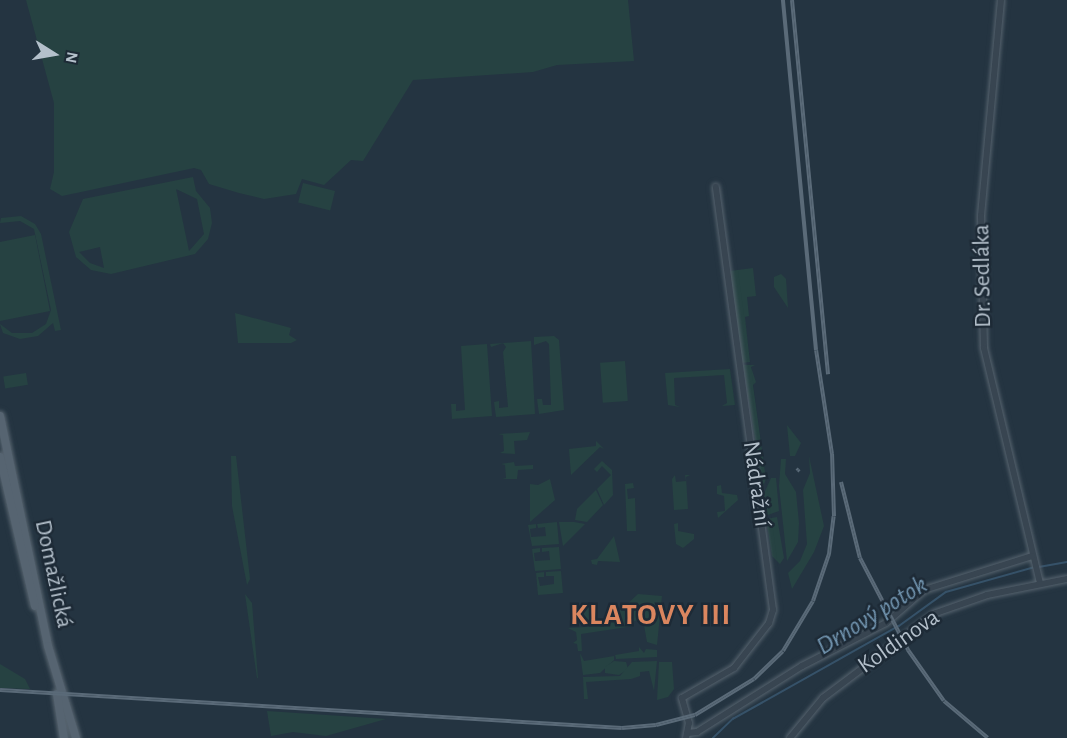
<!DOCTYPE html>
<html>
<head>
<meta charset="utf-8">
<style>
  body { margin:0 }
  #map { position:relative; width:1067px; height:738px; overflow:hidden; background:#243441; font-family:"Alegreya Sans",sans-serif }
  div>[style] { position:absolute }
  .green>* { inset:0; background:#264242; transform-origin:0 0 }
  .stream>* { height:1.5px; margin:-0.75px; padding:0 0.75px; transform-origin:0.75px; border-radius:0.75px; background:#365269 }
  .roads { filter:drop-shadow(0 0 2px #56636e) drop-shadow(0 0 2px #56636e) }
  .minor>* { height:6px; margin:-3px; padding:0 3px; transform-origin:3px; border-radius:3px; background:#384551 }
  .major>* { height:8px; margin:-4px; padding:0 4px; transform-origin:4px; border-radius:4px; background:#566471 }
  .rail>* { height:4px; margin-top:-2px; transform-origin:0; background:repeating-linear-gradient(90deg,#1d2a36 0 4.5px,#5a6a78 0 9px); box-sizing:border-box; border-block:2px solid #5a6a78 }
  span { translate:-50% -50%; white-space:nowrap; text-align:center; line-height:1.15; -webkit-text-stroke:5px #1d2a36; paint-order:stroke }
  .street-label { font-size:24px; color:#b4c0cb }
  .water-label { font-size:26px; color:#7295b0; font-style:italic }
  .district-label { font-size:30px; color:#db865f; font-weight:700; letter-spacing:1.5px }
  .north { position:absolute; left:24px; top:24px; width:60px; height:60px; -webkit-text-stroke:4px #1d2a36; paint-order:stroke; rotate:101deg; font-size:16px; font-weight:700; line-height:24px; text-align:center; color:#b4c0cb }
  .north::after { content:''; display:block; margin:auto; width:21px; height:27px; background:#b4c0cb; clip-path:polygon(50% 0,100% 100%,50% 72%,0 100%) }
</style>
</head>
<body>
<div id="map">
  <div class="green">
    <i style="clip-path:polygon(26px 0,628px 0,634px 61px,557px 65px,533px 72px,413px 80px,363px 161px,351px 160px,324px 185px,302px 179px,296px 194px,264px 199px,239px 193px,209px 184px,201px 170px,194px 168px,62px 196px,50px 189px,54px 172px,54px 103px)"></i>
    <i style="clip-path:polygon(evenodd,193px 177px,196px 191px,210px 208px,212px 223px,208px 239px,195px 254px,111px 274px,91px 270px,76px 257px,69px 232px,83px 199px,193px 177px,176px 189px,197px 199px,204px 234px,189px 251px,176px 189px,193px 177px,100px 247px,104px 268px,90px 263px,79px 252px,100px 247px)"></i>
    <i style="left:303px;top:183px;width:33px;height:20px;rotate:14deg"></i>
    <i style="clip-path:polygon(21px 216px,35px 224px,41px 234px,61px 330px,55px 331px,53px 323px,38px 336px,20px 339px,3px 333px,0 324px,12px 333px,32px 333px,46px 324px,51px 310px,34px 229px,20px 221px,0 223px,1px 218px)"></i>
    <i style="clip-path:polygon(35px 235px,50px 311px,0 321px,0 242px)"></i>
    <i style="clip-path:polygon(753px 268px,756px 296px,747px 297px,749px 316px,745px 317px,750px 362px,741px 363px,730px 271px)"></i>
    <i style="clip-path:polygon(781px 274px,786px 279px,788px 308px,774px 287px,774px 277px)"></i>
    <i style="clip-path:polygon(235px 313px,291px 328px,289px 335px,297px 340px,291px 343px,238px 343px)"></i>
    <i style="clip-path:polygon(554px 336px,559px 340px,564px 410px,539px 414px,537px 399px,542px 399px,543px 405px,551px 405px,549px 344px,546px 341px,534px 345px,534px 337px)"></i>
    <i style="clip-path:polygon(531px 341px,535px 414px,496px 417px,494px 402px,499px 401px,499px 408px,508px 407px,503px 352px,506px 347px,503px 343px,491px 347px,490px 344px)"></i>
    <i style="clip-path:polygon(487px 344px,492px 416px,452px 419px,451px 404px,456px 404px,456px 411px,465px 410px,461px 346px)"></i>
    <i style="left:625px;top:361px;width:40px;height:25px;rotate:86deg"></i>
    <i style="clip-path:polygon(743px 365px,755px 365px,751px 367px,756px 382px,753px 385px,766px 479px,763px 487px)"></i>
    <i style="clip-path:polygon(730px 369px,735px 405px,722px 406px,727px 403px,724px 375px,674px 378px,675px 405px,680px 407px,668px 405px,665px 373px)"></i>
    <i style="left:26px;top:373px;width:12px;height:23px;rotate:81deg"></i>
    <i style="clip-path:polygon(787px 425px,801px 443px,795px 456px,790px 456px)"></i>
    <i style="clip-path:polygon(530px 432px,527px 440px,514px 441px,515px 454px,500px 453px,504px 451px,503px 435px,498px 434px)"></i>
    <i style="clip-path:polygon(596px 441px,604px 449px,600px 447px,571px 475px,569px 449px,596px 446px)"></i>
    <i style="clip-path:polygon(231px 456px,236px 456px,250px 579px,247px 585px,232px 506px)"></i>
    <i style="clip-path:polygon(809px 456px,824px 526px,814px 552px,792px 589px,788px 573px,800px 561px,807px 544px,803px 490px,810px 473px)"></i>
    <i style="clip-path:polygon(781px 459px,786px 459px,785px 474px,796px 492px,799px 523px,798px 542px,787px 561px,779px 486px)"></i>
    <i style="clip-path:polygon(602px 461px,612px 470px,613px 495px,604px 505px,597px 489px,611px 475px,602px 466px,597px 472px,594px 469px)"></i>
    <i style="clip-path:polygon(514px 462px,515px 466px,533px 465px,533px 469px,518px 470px,517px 479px,502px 479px,506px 478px,505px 465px,501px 464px)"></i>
    <i style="clip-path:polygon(675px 475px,676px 482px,686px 481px,685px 475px,690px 475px,686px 477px,688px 509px,674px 510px,672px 479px)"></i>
    <i style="clip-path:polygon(771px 478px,776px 478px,779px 511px,765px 516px,762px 498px)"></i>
    <i style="clip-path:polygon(550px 479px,555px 500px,530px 522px,530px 484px,538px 485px)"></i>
    <i style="clip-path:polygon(633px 483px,634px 488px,627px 489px,628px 499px,635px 498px,636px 531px,627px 531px,625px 484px)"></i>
    <i style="clip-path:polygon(721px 485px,722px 493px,737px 495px,738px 500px,718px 518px,717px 512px,725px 511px,724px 496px,717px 494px,717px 486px)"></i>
    <i style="clip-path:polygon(596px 490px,603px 505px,587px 522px,575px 520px,577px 509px)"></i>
    <i style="clip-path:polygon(777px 517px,784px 558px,780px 564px,772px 556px,766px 519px)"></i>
    <i style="clip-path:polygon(557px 522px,559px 544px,532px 546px,528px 525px,536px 524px,536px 528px,530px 529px,531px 537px,546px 536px,545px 527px,538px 528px,537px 524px)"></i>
    <i style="clip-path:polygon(559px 522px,574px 522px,585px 524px,563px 546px)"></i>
    <i style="clip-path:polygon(678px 523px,678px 531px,694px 534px,694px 539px,683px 548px,676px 544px,674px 524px)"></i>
    <i style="clip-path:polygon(614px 536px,620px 562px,598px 561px,597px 565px,592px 564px,591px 560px,597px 559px)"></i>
    <i style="clip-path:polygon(559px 547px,561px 569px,535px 571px,532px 549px,540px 548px,540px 552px,534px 553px,535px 561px,550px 560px,549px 551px,542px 552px,542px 548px)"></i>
    <i style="clip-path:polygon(561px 571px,563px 593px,538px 595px,536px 573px,544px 572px,544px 577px,538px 577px,540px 586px,554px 584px,554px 576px,546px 576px,546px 572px)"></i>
    <i style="clip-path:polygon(245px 594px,252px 603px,258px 678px,257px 678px)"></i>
    <i style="clip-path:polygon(638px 594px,662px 596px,657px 645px,647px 642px,643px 620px,634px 621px,634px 626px,581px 634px,582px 651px,578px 651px,577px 644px,573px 643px,577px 640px,576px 632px,568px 628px,603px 626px)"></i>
    <i style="left:594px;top:607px;width:15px;height:22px;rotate:86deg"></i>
    <i style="clip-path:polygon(639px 647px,644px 653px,646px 649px,657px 650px,657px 657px,616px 659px,615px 655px,639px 651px)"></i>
    <i style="clip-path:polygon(580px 653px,584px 661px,614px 656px,614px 660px,600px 673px,583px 675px)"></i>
    <i style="clip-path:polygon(614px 661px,626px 662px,628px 669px,619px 675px,605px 673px,605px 667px)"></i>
    <i style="clip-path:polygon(657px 661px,654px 691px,649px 671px,640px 672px,640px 676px,631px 679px,586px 682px,588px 699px,584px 699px,583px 677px,620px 676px,632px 662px)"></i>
    <i style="clip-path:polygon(659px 662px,672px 662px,674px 689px,668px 697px,657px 700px)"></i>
    <i style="clip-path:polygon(0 664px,25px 679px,30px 689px,0 688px)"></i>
    <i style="clip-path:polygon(267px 711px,386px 719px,326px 736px,293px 732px,271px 736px)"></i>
  </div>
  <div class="stream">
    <i style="left:1039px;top:567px;width:28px;rotate:-10deg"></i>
    <i style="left:713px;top:738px;width:28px;rotate:-44deg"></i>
    <i style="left:733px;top:719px;width:190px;rotate:-29.3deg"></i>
    <i style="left:899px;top:626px;width:58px;rotate:-35.9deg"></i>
    <i style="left:946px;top:592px;width:92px;rotate:-15.7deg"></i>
  </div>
  <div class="roads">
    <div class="minor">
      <i style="left:1001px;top:0;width:217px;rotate:95.3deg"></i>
      <i style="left:981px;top:216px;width:132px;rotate:88.7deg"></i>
      <i style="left:984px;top:348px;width:242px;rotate:76.6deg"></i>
      <i style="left:688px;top:733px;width:9px;rotate:-6deg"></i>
      <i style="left:697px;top:732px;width:124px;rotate:-32.2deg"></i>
      <i style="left:802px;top:666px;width:94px;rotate:-27.1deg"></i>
      <i style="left:886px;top:623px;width:50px;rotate:-41deg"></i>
      <i style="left:924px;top:590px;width:113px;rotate:-17.5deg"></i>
      <i style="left:686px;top:738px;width:15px;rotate:-79deg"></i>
      <i style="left:689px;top:723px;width:26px;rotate:-106deg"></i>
      <i style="left:682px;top:698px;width:60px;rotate:-30deg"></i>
      <i style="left:734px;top:668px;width:57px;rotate:-52.1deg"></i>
      <i style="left:769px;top:623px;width:14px;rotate:-73deg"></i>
      <i style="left:773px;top:610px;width:427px;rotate:-97.7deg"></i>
      <i style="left:790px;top:738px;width:52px;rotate:-50.5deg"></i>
      <i style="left:823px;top:698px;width:141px;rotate:-37deg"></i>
      <i style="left:936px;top:613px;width:54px;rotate:-19.4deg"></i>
      <i style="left:987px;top:595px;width:82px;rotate:-11.3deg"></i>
    </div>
    <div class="major">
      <i style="left:0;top:416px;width:235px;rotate:78.2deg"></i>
      <i style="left:48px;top:646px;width:96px;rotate:73.1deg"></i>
      <i style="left:0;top:457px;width:153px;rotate:76.8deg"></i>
      <i style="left:57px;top:694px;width:45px;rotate:81deg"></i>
    </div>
  </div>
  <div class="rail">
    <i style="left:792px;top:0;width:376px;rotate:84.5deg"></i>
    <i style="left:797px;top:471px;width:3px;rotate:-45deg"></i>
    <i style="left:841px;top:482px;width:78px;rotate:76deg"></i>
    <i style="left:860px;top:558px;width:104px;rotate:62.4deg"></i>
    <i style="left:908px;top:650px;width:62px;rotate:54.8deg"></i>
    <i style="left:944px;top:701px;width:57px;rotate:40.1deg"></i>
    <i style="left:0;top:690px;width:623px;rotate:3.5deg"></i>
    <i style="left:622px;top:728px;width:34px;rotate:-5deg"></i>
    <i style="left:656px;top:725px;width:40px;rotate:-14.4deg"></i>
    <i style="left:695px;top:715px;width:69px;rotate:-31.4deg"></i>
    <i style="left:754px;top:679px;width:40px;rotate:-44deg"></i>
    <i style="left:783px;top:651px;width:58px;rotate:-59deg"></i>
    <i style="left:813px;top:601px;width:50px;rotate:-71.2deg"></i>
    <i style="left:829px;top:554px;width:38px;rotate:-83deg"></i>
    <i style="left:834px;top:516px;width:62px;rotate:-91.8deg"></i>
    <i style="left:832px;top:454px;width:105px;rotate:-98.7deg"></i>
    <i style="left:816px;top:350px;width:352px;rotate:-95.4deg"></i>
  </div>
  <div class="street-label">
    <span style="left:983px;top:276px;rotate:-91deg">Dr. Sedláka</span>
    <span style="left:756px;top:484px;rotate:82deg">Nádražní</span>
    <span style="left:53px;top:574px;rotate:78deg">Domažlická</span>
    <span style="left:899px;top:642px;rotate:-35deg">Koldinova</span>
  </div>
  <div class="water-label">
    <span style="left:872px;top:616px;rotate:-32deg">Drnový potok</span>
  </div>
  <div class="district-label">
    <span style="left:651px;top:615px">KLATOVY III</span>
  </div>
  <div class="north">N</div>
</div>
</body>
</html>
